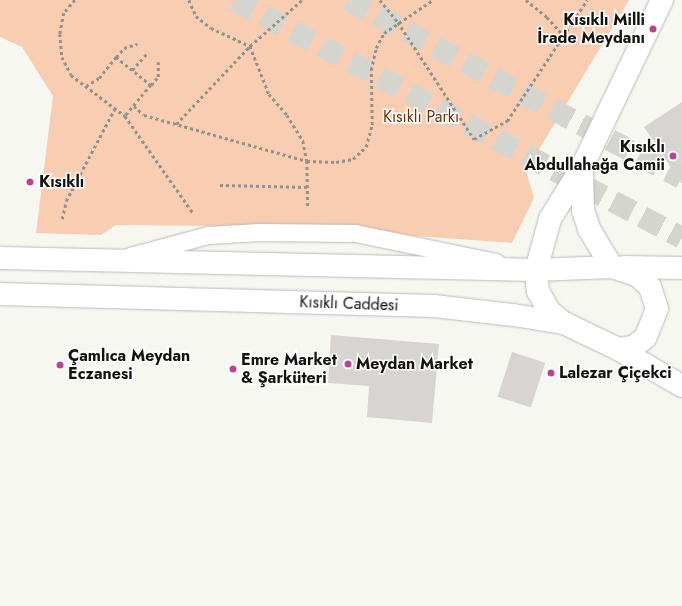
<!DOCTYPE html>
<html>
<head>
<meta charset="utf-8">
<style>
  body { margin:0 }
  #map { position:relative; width:682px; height:606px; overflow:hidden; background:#f7f7f2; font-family:Jost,sans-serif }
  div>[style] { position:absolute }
  .green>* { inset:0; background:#f8cdb1 }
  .building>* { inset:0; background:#d7d4d1; transform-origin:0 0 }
  .highway-tunnel>* { height:22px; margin-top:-11px; transform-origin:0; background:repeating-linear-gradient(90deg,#d5d5d0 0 22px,transparent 0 33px) }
  .path>* { height:2.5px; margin-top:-1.25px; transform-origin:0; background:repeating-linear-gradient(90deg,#91918d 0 3px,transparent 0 6px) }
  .roads { filter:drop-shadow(0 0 1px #bbbab7) drop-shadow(0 0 1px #bbbab7) }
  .lane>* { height:17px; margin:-8.5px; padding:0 8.5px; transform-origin:8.5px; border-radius:8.5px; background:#fff }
  .secondary>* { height:22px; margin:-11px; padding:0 11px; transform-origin:11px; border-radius:11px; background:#fff }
  .primary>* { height:22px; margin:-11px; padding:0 11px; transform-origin:11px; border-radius:11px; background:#fff }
  .dots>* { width:11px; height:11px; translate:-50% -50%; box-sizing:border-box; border:2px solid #fff; border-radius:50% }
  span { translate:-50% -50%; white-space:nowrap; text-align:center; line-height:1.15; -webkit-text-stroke:3px #fff; paint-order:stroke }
  .poi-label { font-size:16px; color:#131311; font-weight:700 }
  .right { translate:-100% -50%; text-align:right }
  .left { translate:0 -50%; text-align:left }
  .park-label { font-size:16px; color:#633209 }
  .street-label { font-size:16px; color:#131311 }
</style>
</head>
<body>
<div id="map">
  <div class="green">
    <i style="clip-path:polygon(0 0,629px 0,526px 171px,534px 198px,512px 243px,415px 236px,355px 227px,116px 225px,101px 235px,36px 233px,53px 96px,22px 47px,0 37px)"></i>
  </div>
  <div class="building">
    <i style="clip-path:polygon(682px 102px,682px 184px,644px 127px)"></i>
    <i style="clip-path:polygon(331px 335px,439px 344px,432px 423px,367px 417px,369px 386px,328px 383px)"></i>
    <i style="left:512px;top:352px;width:35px;height:47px;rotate:18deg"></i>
  </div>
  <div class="highway-tunnel">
    <i style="left:234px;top:0;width:507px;rotate:27.98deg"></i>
    <i style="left:348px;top:0;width:378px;rotate:28.1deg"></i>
  </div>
  <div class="path">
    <i style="left:75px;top:0;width:17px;rotate:130deg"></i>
    <i style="left:64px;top:13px;width:21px;rotate:101deg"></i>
    <i style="left:60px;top:34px;width:23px;rotate:85deg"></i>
    <i style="left:62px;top:57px;width:20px;rotate:63deg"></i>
    <i style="left:71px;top:75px;width:68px;rotate:37.2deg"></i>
    <i style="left:125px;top:116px;width:120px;rotate:54.9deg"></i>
    <i style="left:189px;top:0;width:17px;rotate:66deg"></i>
    <i style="left:196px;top:16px;width:19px;rotate:39deg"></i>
    <i style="left:211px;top:28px;width:43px;rotate:24.8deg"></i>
    <i style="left:250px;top:46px;width:52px;rotate:68.4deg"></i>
    <i style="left:269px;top:94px;width:28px;rotate:49deg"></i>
    <i style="left:287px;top:115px;width:31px;rotate:58deg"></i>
    <i style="left:303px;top:141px;width:20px;rotate:79deg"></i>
    <i style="left:307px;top:161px;width:29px;rotate:2deg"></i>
    <i style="left:336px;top:162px;width:17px;rotate:-10deg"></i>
    <i style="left:353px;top:159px;width:18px;rotate:-43deg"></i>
    <i style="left:366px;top:147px;width:23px;rotate:-75deg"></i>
    <i style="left:372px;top:125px;width:55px;rotate:-91deg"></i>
    <i style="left:371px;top:70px;width:23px;rotate:-77deg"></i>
    <i style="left:376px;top:48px;width:17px;rotate:-62deg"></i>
    <i style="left:384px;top:33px;width:59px;rotate:-34deg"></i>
    <i style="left:380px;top:0;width:28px;rotate:51deg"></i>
    <i style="left:398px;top:22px;width:140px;rotate:57deg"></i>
    <i style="left:474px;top:139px;width:38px;rotate:-29deg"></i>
    <i style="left:507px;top:121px;width:145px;rotate:-56.5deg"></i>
    <i style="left:526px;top:0;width:27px;rotate:39deg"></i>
    <i style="left:547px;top:17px;width:27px;rotate:48deg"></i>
    <i style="left:116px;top:57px;width:12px;rotate:-48deg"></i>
    <i style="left:124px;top:48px;width:14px;rotate:-17deg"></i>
    <i style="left:132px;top:70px;width:24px;rotate:-48deg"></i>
    <i style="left:151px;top:85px;width:11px;rotate:-49deg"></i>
    <i style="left:158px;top:77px;width:15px;rotate:-90deg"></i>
    <i style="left:86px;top:86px;width:15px;rotate:-32deg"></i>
    <i style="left:99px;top:78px;width:27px;rotate:-51deg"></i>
    <i style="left:116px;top:57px;width:45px;rotate:38.7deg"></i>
    <i style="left:151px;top:85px;width:40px;rotate:130deg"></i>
    <i style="left:134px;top:106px;width:13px;rotate:42deg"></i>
    <i style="left:144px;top:115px;width:169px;rotate:15.8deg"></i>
    <i style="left:307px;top:161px;width:47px;rotate:88.8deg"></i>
    <i style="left:176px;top:124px;width:108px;rotate:-46.5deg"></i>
    <i style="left:250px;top:46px;width:69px;rotate:-41.5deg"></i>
    <i style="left:220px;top:185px;width:88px;rotate:1.3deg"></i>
    <i style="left:62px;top:219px;width:18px;rotate:-77deg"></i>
    <i style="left:66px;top:201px;width:105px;rotate:-62.2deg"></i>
  </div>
  <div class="roads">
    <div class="lane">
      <i style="left:130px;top:256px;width:81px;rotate:-15.1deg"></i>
      <i style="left:208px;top:235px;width:51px;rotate:-3.4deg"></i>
      <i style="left:259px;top:232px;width:96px;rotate:0.6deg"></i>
      <i style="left:355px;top:233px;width:144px;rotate:11.6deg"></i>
    </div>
    <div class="secondary">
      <i style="left:582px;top:167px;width:43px;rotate:88.7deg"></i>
      <i style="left:583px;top:210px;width:20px;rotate:72deg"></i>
      <i style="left:589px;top:229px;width:44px;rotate:58.8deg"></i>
      <i style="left:536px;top:270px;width:53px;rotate:-74.6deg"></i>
      <i style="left:550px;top:219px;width:61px;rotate:-58.4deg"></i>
      <i style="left:582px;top:167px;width:185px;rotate:-64.4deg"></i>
    </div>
    <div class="primary">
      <i style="left:0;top:258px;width:536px;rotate:1.28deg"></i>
      <i style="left:536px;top:270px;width:76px;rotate:-2.3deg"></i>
      <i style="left:612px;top:267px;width:26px;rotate:18deg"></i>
      <i style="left:637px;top:275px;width:18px;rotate:43deg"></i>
      <i style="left:650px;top:287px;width:23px;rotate:72deg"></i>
      <i style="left:657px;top:309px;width:31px;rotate:112deg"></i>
      <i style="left:645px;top:338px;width:15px;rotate:143deg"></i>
      <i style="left:633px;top:347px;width:15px;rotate:172deg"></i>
      <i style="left:623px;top:267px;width:59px;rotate:1deg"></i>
      <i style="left:536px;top:270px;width:21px;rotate:85deg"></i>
      <i style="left:538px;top:291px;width:23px;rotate:61deg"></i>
      <i style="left:549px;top:311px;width:19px;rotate:39deg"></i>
      <i style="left:0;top:294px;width:434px;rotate:1.6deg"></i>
      <i style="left:434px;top:306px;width:80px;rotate:6.5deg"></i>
      <i style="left:513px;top:315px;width:52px;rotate:8.9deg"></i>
      <i style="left:564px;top:323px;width:60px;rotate:25.7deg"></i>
      <i style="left:618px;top:349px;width:74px;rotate:30deg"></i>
    </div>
  </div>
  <div class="dots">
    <i style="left:653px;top:29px;background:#bf4292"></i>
    <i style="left:673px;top:156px;background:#bf4292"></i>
    <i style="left:30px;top:182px;background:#bf4292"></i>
    <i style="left:348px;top:364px;background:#bf4292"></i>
    <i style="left:60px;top:365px;background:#bf4292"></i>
    <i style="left:233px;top:369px;background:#bf4292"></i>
    <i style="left:551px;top:373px;background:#bf4292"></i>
  </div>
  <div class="poi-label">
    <span class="right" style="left:645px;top:29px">Kısıklı Milli<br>İrade Meydanı</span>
    <span class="right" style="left:665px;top:156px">Kısıklı<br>Abdullahağa Camii</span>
    <span class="left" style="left:39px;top:182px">Kısıklı</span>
    <span class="left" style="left:68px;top:365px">Çamlıca Meydan<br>Eczanesi</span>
    <span class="left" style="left:241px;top:369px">Emre Market<br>&amp; Şarküteri</span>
    <span class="left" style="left:356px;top:364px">Meydan Market</span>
    <span class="left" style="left:559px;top:373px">Lalezar Çiçekci</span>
  </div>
  <div class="park-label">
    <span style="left:421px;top:117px">Kısıklı Parkı</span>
  </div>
  <div class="street-label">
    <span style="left:349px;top:304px;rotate:2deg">Kısıklı Caddesi</span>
  </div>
</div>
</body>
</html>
